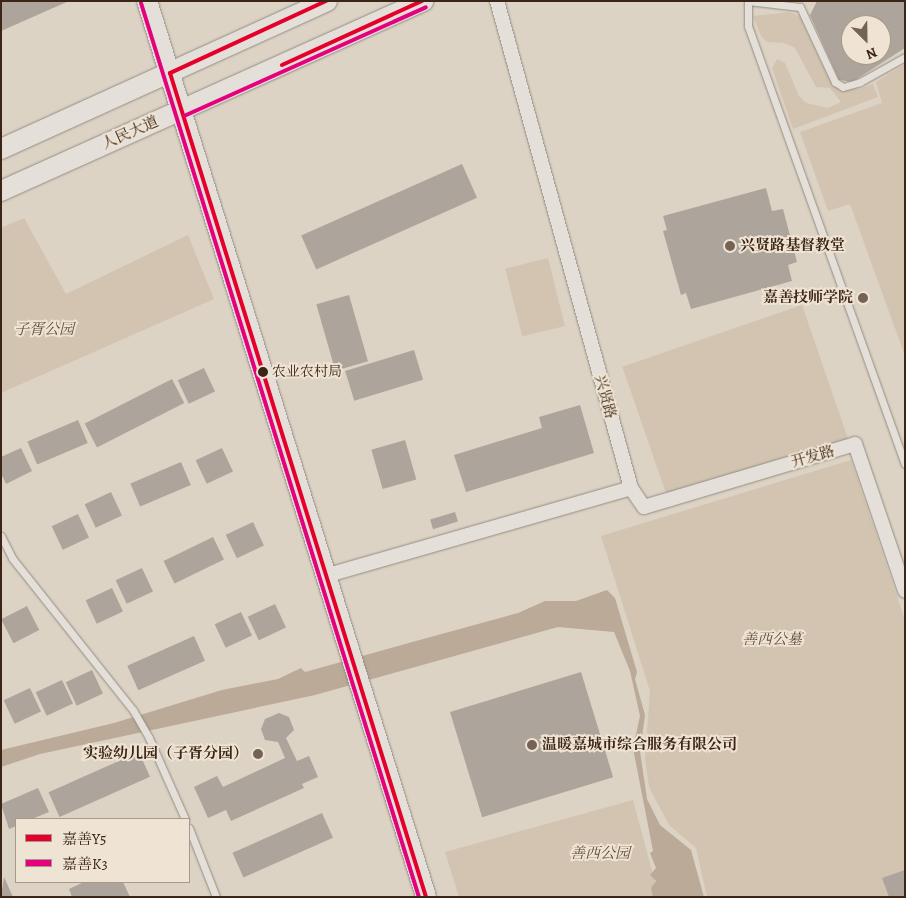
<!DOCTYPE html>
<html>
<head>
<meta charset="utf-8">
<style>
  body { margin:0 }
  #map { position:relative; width:906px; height:898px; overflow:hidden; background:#dcd3c5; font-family:Alegreya,"Noto Serif SC",serif }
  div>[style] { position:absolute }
  .green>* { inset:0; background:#d2c4b0; transform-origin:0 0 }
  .water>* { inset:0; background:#baaa97 }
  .building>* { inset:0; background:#ada59b; transform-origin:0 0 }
  .roads { filter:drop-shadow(0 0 1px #948c82) drop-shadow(0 0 1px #948c82) }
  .lane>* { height:7px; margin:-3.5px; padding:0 3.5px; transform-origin:3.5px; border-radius:3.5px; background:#e4e0d9 }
  .street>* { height:14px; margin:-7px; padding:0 7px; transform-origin:7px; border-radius:7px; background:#e4e0d9 }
  .secondary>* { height:20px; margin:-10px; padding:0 10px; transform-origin:10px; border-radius:10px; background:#e4e0d9 }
  .bus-1>* { height:4px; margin:-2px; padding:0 2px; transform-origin:2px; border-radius:2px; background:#e4002b }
  .bus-2>* { height:4px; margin:-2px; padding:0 2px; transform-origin:2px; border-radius:2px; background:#e5007d }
  .dots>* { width:14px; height:14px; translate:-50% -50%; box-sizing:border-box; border:2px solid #efe4d3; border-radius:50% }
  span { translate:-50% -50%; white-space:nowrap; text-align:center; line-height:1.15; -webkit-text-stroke:4px #efe4d3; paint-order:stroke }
  .bus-label { font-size:14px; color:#3c2517 }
  .left { translate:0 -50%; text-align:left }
  .street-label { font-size:15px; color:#3c2517 }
  .poi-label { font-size:15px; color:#3c2517; font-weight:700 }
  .right { translate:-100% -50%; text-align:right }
  .park-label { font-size:15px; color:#5f4a39; font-style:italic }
  .frame { position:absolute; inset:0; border:2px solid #3c2517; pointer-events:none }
  .legend { position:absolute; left:15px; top:818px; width:175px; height:65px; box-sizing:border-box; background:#efe4d3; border:1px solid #a79888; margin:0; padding:6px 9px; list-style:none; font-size:15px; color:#3c2517 }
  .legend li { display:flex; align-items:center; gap:10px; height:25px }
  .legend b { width:25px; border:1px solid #a79888 }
  .north { position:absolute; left:841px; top:15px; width:50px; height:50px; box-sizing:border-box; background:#efe4d3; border:1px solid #a79888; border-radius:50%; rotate:157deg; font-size:14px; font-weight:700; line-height:20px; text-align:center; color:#3c2517 }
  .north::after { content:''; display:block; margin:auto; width:18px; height:22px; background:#746254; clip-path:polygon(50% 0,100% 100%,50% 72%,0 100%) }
</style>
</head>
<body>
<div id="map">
  <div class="green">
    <i style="clip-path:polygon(790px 12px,800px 17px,830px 81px,841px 88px,860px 89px,873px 84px,878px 97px,793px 129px,772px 68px,777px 59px,785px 63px,799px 96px,806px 103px,828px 108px,841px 102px,830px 88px,816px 87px,795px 48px,784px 43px,767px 42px,761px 36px,753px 16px)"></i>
    <i style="clip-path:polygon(905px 64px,905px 356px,850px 204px,828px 211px,800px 132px,882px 103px,876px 82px)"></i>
    <i style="clip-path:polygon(24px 218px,66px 294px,188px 235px,214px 299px,1px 393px,1px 228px)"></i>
    <i style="left:548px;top:258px;width:70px;height:44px;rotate:76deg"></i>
    <i style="left:802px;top:305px;width:143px;height:190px;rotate:71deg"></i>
    <i style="clip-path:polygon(851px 460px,905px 620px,905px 897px,707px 897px,696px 848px,669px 825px,649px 787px,645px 759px,650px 691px,601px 536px)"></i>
    <i style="clip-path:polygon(633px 800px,659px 897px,459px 897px,445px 852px)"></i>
  </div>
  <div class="water">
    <i style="clip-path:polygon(607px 590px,615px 598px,637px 672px,635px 679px,645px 715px,640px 751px,647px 799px,660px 825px,691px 850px,704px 897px,653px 897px,651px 888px,656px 881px,650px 875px,656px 868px,650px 853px,653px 851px,633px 748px,640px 716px,630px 671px,614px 632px,558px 627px,315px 695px,40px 754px,1px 767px,1px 750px,114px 723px,222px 690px,278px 679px,301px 668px,305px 672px,416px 641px,518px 613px,545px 601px,576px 601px)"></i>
  </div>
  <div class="building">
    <i style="clip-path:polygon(1px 1px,69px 1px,1px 31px)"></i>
    <i style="clip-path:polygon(evenodd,817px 1px,905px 1px,905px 48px,852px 82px,839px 80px,810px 15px,817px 1px,851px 25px,881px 25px,881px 55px,851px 55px,851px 25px)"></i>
    <i style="left:462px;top:164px;width:37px;height:176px;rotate:66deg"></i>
    <i style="clip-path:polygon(766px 188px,772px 211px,783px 209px,797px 262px,788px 265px,792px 281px,691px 309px,686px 293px,681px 295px,663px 231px,667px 230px,663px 216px)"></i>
    <i style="left:349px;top:295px;width:69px;height:34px;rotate:74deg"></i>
    <i style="left:414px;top:350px;width:31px;height:72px;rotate:73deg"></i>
    <i style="left:204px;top:368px;width:26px;height:29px;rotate:65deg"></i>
    <i style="left:172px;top:379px;width:27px;height:98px;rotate:63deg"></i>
    <i style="clip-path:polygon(580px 405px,594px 453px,466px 492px,454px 455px,542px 428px,539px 417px)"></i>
    <i style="left:78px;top:420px;width:25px;height:55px;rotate:67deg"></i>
    <i style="left:405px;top:440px;width:41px;height:35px;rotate:74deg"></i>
    <i style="clip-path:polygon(21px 448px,32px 471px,6px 484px,1px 473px,1px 457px)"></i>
    <i style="left:222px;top:448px;width:26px;height:29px;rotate:65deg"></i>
    <i style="left:181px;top:462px;width:25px;height:55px;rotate:67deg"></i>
    <i style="left:111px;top:492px;width:26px;height:29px;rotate:65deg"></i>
    <i style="left:455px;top:512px;width:10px;height:26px;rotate:73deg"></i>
    <i style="left:78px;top:514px;width:26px;height:29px;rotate:65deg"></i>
    <i style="left:253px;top:522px;width:26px;height:30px;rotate:65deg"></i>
    <i style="left:213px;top:537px;width:25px;height:55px;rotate:64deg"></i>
    <i style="left:142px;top:568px;width:26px;height:29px;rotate:65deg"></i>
    <i style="left:112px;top:588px;width:26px;height:29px;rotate:65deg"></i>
    <i style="left:275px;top:604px;width:26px;height:30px;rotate:65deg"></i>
    <i style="left:27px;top:606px;width:27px;height:29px;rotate:63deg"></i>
    <i style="left:241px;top:612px;width:26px;height:29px;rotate:65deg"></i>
    <i style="left:194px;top:636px;width:27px;height:73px;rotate:66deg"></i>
    <i style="left:92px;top:670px;width:26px;height:29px;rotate:65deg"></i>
    <i style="left:581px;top:672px;width:110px;height:137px;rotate:73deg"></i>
    <i style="left:62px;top:680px;width:26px;height:29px;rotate:65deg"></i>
    <i style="left:30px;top:688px;width:26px;height:29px;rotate:65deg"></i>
    <i style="clip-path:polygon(279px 713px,289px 717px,294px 730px,286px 738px,297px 761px,309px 756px,318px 777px,302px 784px,304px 788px,231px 821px,226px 810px,208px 818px,194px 787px,217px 776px,223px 787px,285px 758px,278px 742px,265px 740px,261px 729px,265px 719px)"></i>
    <i style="left:139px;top:752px;width:27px;height:99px;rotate:66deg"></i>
    <i style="clip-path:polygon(38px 788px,49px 812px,32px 819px,16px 819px,16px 826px,9px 829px,1px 804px)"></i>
    <i style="left:322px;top:813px;width:27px;height:98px;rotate:66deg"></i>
    <i style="clip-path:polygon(905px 870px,905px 897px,889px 897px,882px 878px)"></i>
    <i style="clip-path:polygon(4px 877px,13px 897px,1px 897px)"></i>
    <i style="clip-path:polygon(84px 882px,123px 882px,130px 897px,72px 897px,69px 889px)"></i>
  </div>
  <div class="roads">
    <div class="lane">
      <i style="left:748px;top:1px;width:25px;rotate:90deg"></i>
      <i style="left:748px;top:26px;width:465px;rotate:70.3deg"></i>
      <i style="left:748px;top:1px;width:52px;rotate:6.6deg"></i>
      <i style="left:800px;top:7px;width:83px;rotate:65deg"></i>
      <i style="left:835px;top:82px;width:9px;rotate:32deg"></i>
      <i style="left:843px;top:87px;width:18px;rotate:-16deg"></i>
      <i style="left:860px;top:82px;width:51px;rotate:-29.1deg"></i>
      <i style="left:1px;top:536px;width:25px;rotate:63deg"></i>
      <i style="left:12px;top:558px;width:194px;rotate:51.5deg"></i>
      <i style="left:133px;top:710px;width:32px;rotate:60deg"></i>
      <i style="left:149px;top:738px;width:89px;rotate:66deg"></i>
      <i style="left:189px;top:828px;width:74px;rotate:68.6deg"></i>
    </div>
    <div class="street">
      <i style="left:631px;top:488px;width:23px;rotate:56deg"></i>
      <i style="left:644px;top:507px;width:220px;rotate:-16.6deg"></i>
      <i style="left:855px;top:444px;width:155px;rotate:71.2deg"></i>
      <i style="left:328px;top:575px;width:315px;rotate:-16deg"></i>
      <i style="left:631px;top:488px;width:505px;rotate:-105.38deg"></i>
    </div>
    <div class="secondary">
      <i style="left:147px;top:1px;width:938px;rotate:72.7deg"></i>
      <i style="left:1px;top:149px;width:358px;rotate:-24.4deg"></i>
      <i style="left:1px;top:191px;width:463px;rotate:-24.2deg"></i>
    </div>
  </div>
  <div class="bus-1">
    <i style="left:326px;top:1px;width:172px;rotate:155.2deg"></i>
    <i style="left:170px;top:73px;width:863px;rotate:72.74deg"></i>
    <i style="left:282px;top:65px;width:154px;rotate:-24.6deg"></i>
  </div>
  <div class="bus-2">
    <i style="left:141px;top:3px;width:936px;rotate:72.73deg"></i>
    <i style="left:184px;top:116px;width:265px;rotate:-24.2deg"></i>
  </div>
  <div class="dots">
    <i style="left:730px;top:246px;background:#746254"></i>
    <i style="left:863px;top:298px;background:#746254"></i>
    <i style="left:263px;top:372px;background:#3c2517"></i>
    <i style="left:532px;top:745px;background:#746254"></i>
    <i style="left:258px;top:754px;background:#746254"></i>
  </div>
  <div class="bus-label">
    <span class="left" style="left:272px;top:372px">农业农村局</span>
  </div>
  <div class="street-label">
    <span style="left:130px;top:133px;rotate:-24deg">人民大道</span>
    <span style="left:605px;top:397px;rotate:75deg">兴贤路</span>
    <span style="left:813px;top:457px;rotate:-16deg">开发路</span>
  </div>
  <div class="poi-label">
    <span class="left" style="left:740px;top:246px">兴贤路基督教堂</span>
    <span class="right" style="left:853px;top:298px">嘉善技师学院</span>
    <span class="left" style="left:542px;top:745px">温暖嘉城市综合服务有限公司</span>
    <span class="right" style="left:248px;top:754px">实验幼儿园（子胥分园）</span>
  </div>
  <div class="park-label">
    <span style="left:44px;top:330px">子胥公园</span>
    <span style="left:772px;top:640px">善西公墓</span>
    <span style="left:600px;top:854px">善西公园</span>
  </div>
  <div class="frame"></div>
  <ul class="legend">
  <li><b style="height:6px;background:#e4002b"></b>嘉善Y5</li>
  <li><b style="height:6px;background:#e5007d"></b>嘉善K3</li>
  </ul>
  <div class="north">N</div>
</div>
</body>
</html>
